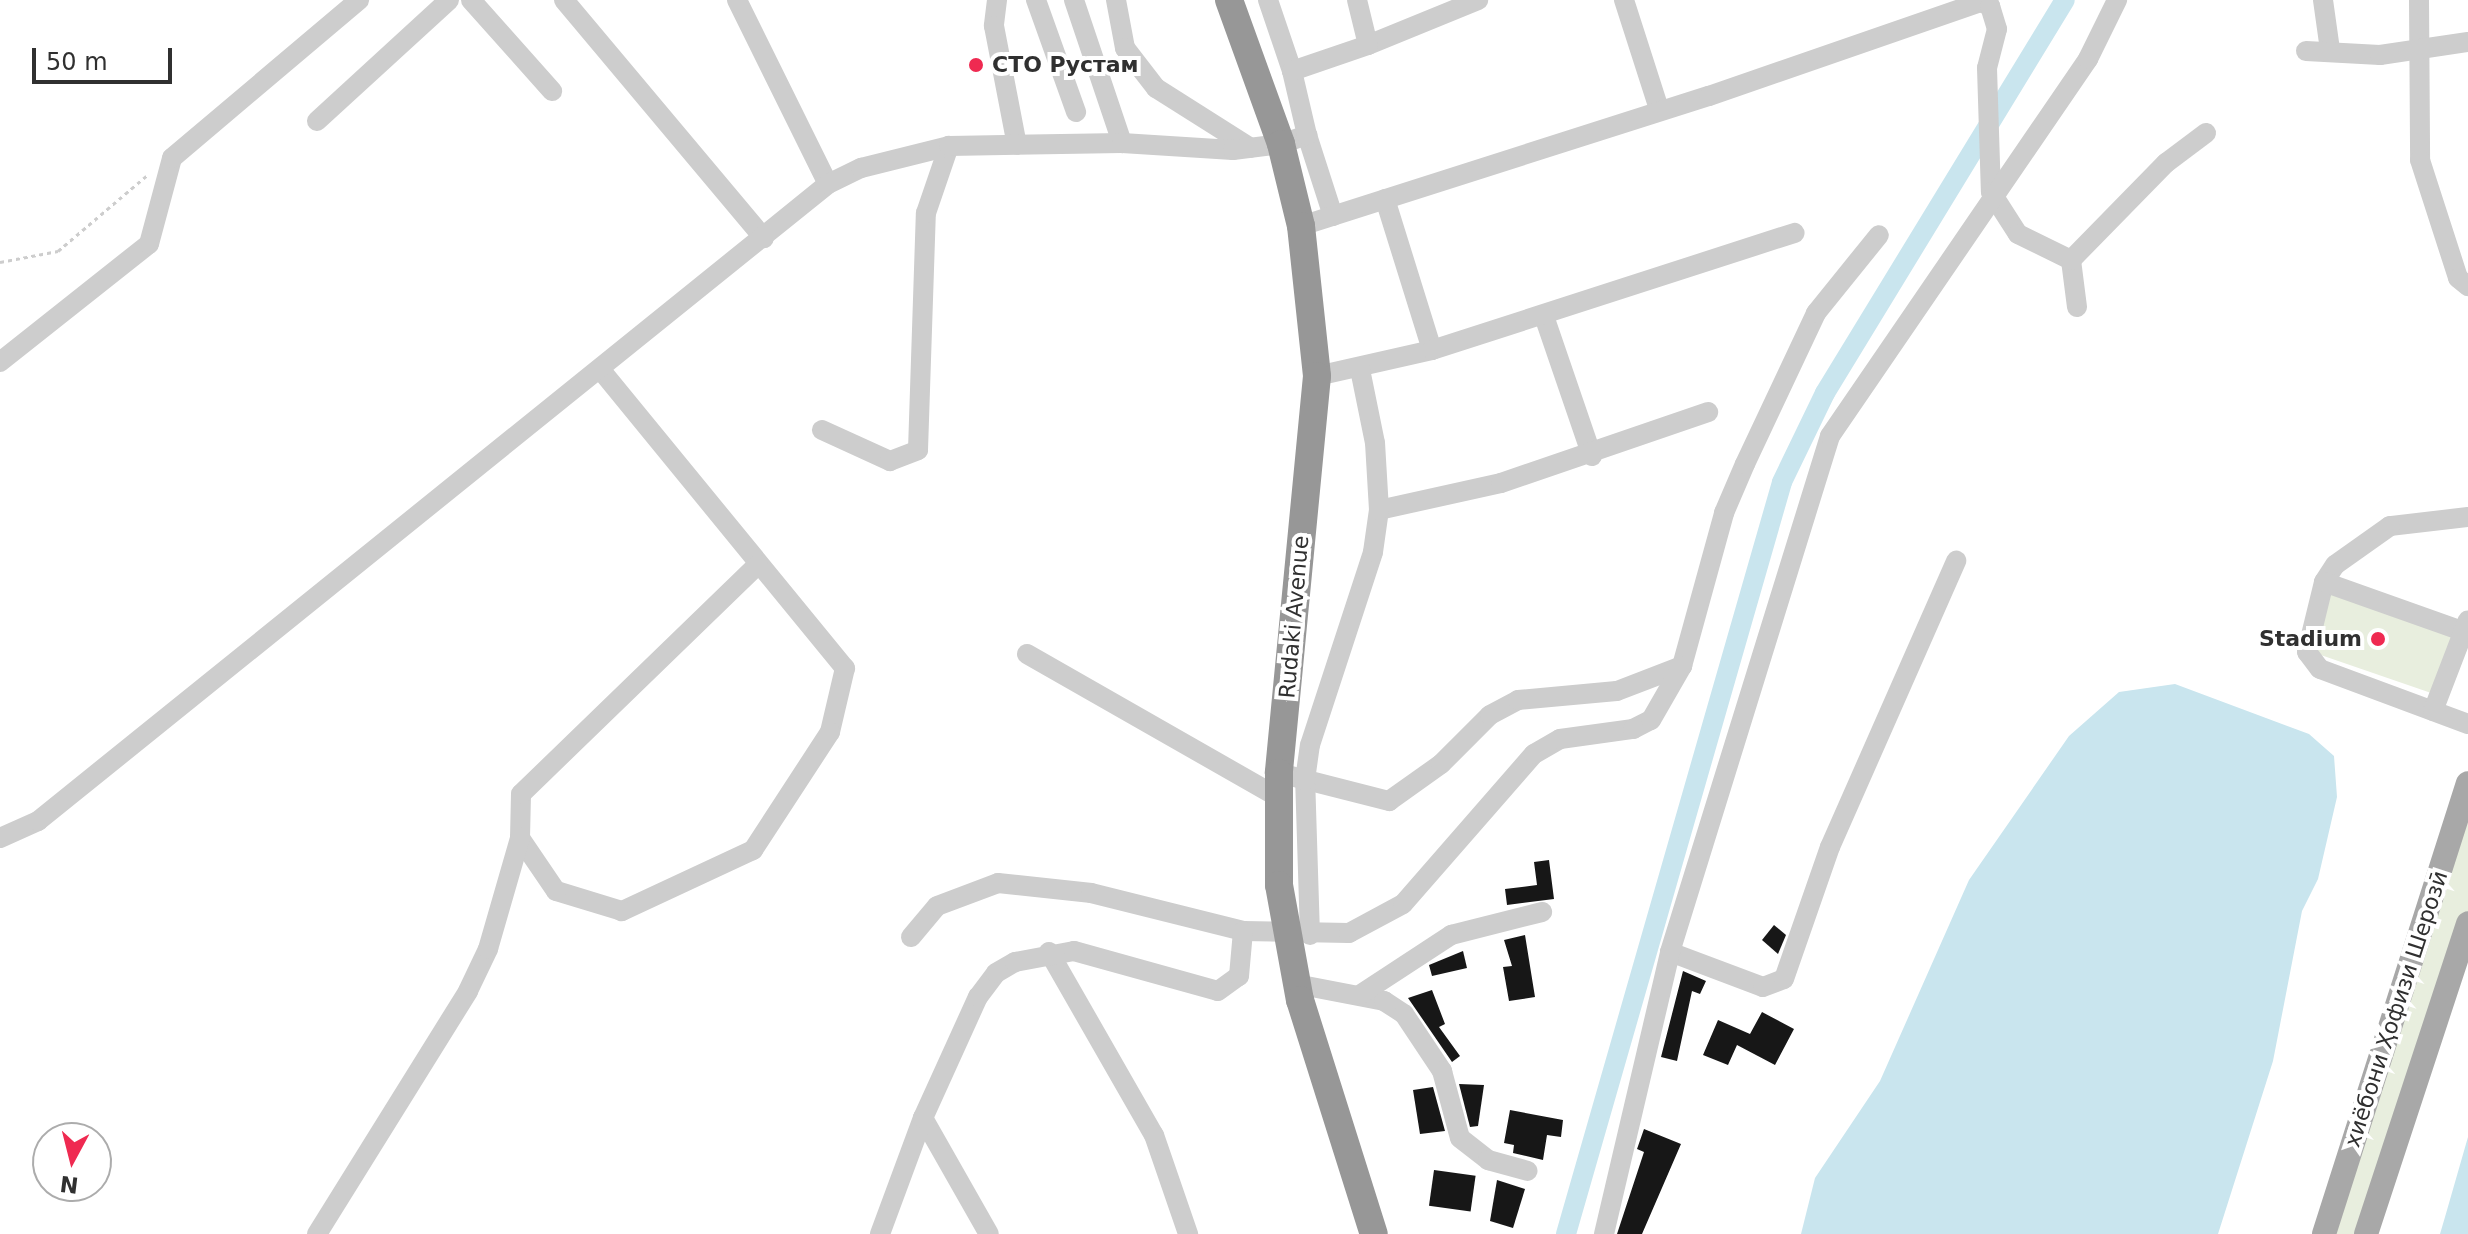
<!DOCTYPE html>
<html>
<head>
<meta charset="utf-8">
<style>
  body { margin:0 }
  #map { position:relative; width:2468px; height:1234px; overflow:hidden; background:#fff; font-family:"DejaVu Sans",sans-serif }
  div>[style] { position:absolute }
  .green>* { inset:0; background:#e8eede; transform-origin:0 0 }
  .water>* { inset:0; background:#c9e5ee }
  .canal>* { height:20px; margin:-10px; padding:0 10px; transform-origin:10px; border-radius:10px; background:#c9e5ee }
  .building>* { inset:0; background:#171717; transform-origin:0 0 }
  .path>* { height:3px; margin-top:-1.5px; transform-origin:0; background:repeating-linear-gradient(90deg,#cdcdcd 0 4px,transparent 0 8px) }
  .minor>* { height:20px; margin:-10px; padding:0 10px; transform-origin:10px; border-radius:10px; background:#cdcdcd }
  .major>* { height:24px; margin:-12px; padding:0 12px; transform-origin:12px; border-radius:12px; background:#a8a8a8 }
  .highway>* { height:28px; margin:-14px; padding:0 14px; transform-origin:14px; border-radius:14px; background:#979797 }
  .dots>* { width:22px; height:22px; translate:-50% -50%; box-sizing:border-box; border:4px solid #fff; border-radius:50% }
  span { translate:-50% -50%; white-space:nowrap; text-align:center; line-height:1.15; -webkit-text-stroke:8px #fff; paint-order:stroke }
  .poi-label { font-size:22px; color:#303030; font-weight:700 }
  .left { translate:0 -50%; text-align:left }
  .right { translate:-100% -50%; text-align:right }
  .street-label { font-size:22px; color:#303030 }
  .north { position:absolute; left:32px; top:1122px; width:80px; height:80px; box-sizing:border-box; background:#fff; border:2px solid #acacac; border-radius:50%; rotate:187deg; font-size:22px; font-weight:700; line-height:32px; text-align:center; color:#303030 }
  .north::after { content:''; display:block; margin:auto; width:28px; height:36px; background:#ef2a51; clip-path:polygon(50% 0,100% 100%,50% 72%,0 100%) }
  .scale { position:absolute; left:32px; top:48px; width:140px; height:36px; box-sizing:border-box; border:4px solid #303030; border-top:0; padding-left:10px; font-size:24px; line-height:28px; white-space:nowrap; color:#303030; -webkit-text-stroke:6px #fff; paint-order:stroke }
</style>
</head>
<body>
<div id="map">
  <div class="green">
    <i style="left:2323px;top:585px;width:139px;height:67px;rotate:19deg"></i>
    <i style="clip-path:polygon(2468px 813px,2468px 923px,2368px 1234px,2334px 1234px)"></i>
  </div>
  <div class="water">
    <i style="clip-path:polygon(2175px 684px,2309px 734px,2334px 756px,2337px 797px,2318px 879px,2302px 911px,2273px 1061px,2218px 1234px,1801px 1234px,1815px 1178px,1880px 1081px,1969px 880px,2069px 736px,2119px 692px)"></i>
    <i style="clip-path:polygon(2468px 1137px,2468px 1234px,2440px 1234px,2445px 1217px)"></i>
  </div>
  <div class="canal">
    <i style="left:1566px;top:1234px;width:782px;rotate:-73.97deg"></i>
    <i style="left:1782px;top:482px;width:99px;rotate:-64.2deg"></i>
    <i style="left:1825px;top:393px;width:460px;rotate:-58.6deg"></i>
  </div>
  <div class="building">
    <i style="clip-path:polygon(1549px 860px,1554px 899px,1507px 905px,1505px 889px,1537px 885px,1534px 862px)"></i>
    <i style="clip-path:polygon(1774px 925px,1786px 935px,1778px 954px,1762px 940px)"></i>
    <i style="clip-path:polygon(1525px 935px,1535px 997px,1509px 1001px,1503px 967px,1512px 966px,1504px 940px)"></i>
    <i style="clip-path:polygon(1463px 951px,1467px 968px,1432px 976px,1429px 965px)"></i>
    <i style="clip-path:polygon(1683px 971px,1706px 981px,1700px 994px,1692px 991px,1677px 1061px,1661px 1057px)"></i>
    <i style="clip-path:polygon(1432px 990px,1445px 1024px,1439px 1027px,1460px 1056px,1452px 1062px,1408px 998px)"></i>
    <i style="clip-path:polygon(1762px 1012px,1794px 1029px,1775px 1065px,1737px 1045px,1728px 1065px,1703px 1055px,1718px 1020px,1750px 1034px)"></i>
    <i style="clip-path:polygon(1459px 1084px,1484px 1085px,1478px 1126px,1470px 1127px)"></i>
    <i style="clip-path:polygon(1433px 1087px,1445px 1131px,1420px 1134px,1413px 1090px)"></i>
    <i style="clip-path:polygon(1510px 1110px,1563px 1120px,1561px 1137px,1547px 1135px,1543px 1160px,1513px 1153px,1514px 1145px,1504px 1143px)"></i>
    <i style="clip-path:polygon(1644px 1129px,1681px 1144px,1642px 1234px,1617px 1234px,1644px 1152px,1637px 1149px)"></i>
    <i style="left:1434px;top:1170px;width:42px;height:36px;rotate:8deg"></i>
    <i style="clip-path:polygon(1497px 1180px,1525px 1189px,1513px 1228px,1490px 1221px)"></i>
  </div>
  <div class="path">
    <i style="left:0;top:262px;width:59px;rotate:-10.7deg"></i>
    <i style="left:58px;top:251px;width:116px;rotate:-40.4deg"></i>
  </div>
  <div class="minor">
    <i style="left:471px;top:0;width:122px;rotate:48.3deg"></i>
    <i style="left:564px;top:0;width:311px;rotate:50deg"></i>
    <i style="left:737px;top:0;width:205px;rotate:63.7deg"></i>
    <i style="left:997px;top:0;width:26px;rotate:97deg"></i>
    <i style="left:994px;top:26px;width:121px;rotate:79.1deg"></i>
    <i style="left:1036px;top:0;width:119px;rotate:70.3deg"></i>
    <i style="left:1074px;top:0;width:151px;rotate:71.4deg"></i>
    <i style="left:1116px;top:0;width:49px;rotate:79.4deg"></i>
    <i style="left:1125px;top:48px;width:51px;rotate:52.2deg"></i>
    <i style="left:1156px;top:88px;width:112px;rotate:32.3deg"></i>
    <i style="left:1268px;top:0;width:75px;rotate:71.3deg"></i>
    <i style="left:1624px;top:0;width:114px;rotate:72.2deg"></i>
    <i style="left:2323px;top:0;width:50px;rotate:82deg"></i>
    <i style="left:2419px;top:0;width:160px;rotate:89.6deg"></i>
    <i style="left:2420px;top:160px;width:124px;rotate:72.1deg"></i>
    <i style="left:2458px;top:278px;width:13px;rotate:39deg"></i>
    <i style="left:1368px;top:45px;width:119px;rotate:-22.2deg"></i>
    <i style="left:2306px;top:51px;width:74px;rotate:3.1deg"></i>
    <i style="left:2380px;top:55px;width:89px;rotate:-8.4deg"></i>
    <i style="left:317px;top:121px;width:179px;rotate:-42.5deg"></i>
    <i style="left:1307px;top:135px;width:85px;rotate:72.2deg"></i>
    <i style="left:1385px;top:199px;width:158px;rotate:72.7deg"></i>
    <i style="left:1301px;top:226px;width:428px;rotate:-17.7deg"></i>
    <i style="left:1709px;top:96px;width:288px;rotate:-19.1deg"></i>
    <i style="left:1981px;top:2px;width:10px;rotate:24deg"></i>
    <i style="left:1990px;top:6px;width:24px;rotate:73deg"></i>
    <i style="left:1997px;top:29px;width:40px;rotate:104.4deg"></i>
    <i style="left:1987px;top:68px;width:124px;rotate:88.2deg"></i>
    <i style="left:1991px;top:192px;width:50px;rotate:57.3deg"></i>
    <i style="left:2018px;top:234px;width:59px;rotate:26.1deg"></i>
    <i style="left:2077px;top:307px;width:47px;rotate:-97.3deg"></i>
    <i style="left:2071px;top:260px;width:136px;rotate:-45.6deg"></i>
    <i style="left:2166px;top:163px;width:50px;rotate:-36.9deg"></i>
    <i style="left:1544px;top:316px;width:148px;rotate:71.1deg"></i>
    <i style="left:0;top:362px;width:190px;rotate:-38.4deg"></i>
    <i style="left:149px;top:244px;width:89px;rotate:-75deg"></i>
    <i style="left:172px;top:158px;width:245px;rotate:-40.2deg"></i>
    <i style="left:600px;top:369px;width:387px;rotate:50.7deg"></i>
    <i style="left:845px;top:668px;width:66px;rotate:103.2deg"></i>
    <i style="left:830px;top:732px;width:141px;rotate:123.1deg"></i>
    <i style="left:753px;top:850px;width:145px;rotate:155deg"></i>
    <i style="left:622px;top:911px;width:69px;rotate:-163.1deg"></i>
    <i style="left:556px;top:891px;width:64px;rotate:-124.2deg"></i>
    <i style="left:520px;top:838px;width:44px;rotate:-88.7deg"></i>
    <i style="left:521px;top:794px;width:330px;rotate:-44.1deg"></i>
    <i style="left:1317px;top:376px;width:118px;rotate:-12.7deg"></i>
    <i style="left:1432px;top:350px;width:381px;rotate:-17.9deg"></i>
    <i style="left:822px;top:430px;width:75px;rotate:24.5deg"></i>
    <i style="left:890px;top:461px;width:30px;rotate:-21deg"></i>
    <i style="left:918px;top:450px;width:237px;rotate:-88.1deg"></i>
    <i style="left:926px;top:213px;width:71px;rotate:-71.1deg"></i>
    <i style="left:1379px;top:510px;width:125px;rotate:-12.5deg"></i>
    <i style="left:1501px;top:483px;width:219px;rotate:-18.9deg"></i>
    <i style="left:2468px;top:517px;width:79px;rotate:173.4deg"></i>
    <i style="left:2390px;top:526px;width:67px;rotate:144.7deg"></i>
    <i style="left:2335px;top:565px;width:20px;rotate:123deg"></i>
    <i style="left:2324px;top:582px;width:72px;rotate:103.7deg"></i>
    <i style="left:2307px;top:652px;width:21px;rotate:53deg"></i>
    <i style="left:2320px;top:669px;width:158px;rotate:20.4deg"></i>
    <i style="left:2324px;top:582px;width:153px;rotate:19.5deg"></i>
    <i style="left:1027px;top:654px;width:290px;rotate:29.7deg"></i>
    <i style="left:2433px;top:711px;width:97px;rotate:-69deg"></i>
    <i style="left:1279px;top:773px;width:114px;rotate:14.3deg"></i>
    <i style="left:1389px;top:801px;width:64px;rotate:-35.4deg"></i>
    <i style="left:1441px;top:764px;width:69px;rotate:-45deg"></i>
    <i style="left:1490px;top:715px;width:32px;rotate:-28deg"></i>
    <i style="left:1518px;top:700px;width:99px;rotate:-5.2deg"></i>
    <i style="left:1617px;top:691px;width:70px;rotate:-21deg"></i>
    <i style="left:1682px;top:666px;width:159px;rotate:-74.6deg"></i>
    <i style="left:1724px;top:513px;width:53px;rotate:-66.8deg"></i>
    <i style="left:1745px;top:464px;width:167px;rotate:-64.8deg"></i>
    <i style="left:1816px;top:313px;width:100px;rotate:-51.1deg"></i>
    <i style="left:0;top:838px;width:42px;rotate:-24.1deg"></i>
    <i style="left:38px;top:821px;width:1015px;rotate:-38.88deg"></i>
    <i style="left:828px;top:184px;width:37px;rotate:-26deg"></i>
    <i style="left:861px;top:168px;width:91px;rotate:-14deg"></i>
    <i style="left:949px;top:146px;width:173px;rotate:-1deg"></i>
    <i style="left:1122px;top:143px;width:111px;rotate:3.6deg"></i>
    <i style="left:1233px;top:150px;width:48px;rotate:-7.1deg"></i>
    <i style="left:1281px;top:144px;width:28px;rotate:-19deg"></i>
    <i style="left:1307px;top:135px;width:66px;rotate:-103.2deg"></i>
    <i style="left:1292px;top:71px;width:80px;rotate:-18.9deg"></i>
    <i style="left:1368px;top:45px;width:46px;rotate:-103.7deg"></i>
    <i style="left:1310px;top:935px;width:155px;rotate:-91.8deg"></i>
    <i style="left:1305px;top:780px;width:35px;rotate:-82deg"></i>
    <i style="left:1310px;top:745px;width:203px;rotate:-71.9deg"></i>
    <i style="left:1373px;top:552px;width:42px;rotate:-81.9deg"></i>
    <i style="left:1379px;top:510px;width:67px;rotate:-93.4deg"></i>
    <i style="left:1375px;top:443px;width:76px;rotate:-101.5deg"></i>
    <i style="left:911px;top:937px;width:40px;rotate:-50deg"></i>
    <i style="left:937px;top:906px;width:65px;rotate:-20.7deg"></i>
    <i style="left:998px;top:883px;width:94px;rotate:6.1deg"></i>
    <i style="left:1091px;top:893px;width:157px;rotate:14deg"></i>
    <i style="left:1243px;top:931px;width:106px;rotate:1.1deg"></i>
    <i style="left:1349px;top:933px;width:61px;rotate:-28.2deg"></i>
    <i style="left:1403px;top:904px;width:199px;rotate:-48.9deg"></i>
    <i style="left:1534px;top:754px;width:30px;rotate:-30deg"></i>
    <i style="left:1560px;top:739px;width:74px;rotate:-7.8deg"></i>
    <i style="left:1633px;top:729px;width:20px;rotate:-27deg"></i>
    <i style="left:1651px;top:720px;width:62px;rotate:-60.1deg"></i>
    <i style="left:1049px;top:952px;width:211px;rotate:60.2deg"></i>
    <i style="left:1154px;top:1135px;width:105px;rotate:71deg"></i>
    <i style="left:1670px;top:952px;width:99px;rotate:20.6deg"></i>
    <i style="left:1763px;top:987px;width:22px;rotate:-21deg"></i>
    <i style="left:1784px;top:979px;width:140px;rotate:-70.8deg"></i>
    <i style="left:1830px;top:847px;width:313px;rotate:-66.2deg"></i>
    <i style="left:1296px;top:984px;width:90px;rotate:10.9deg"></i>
    <i style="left:1384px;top:1001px;width:24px;rotate:33deg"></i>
    <i style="left:1404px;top:1014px;width:69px;rotate:56.3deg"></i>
    <i style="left:1442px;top:1071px;width:69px;rotate:75deg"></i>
    <i style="left:1460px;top:1138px;width:36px;rotate:38deg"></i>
    <i style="left:1488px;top:1160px;width:41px;rotate:15.4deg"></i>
    <i style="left:1361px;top:994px;width:108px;rotate:-33.2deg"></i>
    <i style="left:1451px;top:935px;width:94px;rotate:-14.2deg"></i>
    <i style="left:923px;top:1118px;width:133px;rotate:60.4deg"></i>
    <i style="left:317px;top:1234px;width:286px;rotate:-58.1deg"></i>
    <i style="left:468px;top:991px;width:47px;rotate:-64.5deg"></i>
    <i style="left:488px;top:949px;width:116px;rotate:-73.9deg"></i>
    <i style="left:880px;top:1234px;width:124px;rotate:-69.7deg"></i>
    <i style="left:923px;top:1118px;width:133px;rotate:-65.6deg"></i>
    <i style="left:978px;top:997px;width:30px;rotate:-53deg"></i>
    <i style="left:996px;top:973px;width:22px;rotate:-30deg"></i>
    <i style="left:1015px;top:962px;width:60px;rotate:-10.6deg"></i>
    <i style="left:1074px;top:951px;width:149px;rotate:15.5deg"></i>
    <i style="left:1218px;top:991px;width:26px;rotate:-36deg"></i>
    <i style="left:1239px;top:976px;width:45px;rotate:-84.9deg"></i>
    <i style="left:1604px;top:1234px;width:290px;rotate:-76.8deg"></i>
    <i style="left:1670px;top:952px;width:540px;rotate:-72.77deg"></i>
    <i style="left:1830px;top:436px;width:457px;rotate:-55.6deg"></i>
    <i style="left:2088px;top:59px;width:66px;rotate:-63.8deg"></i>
  </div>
  <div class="major">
    <i style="left:2324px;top:1234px;width:473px;rotate:-72.3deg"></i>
    <i style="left:2366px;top:1234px;width:327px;rotate:-71.8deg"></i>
  </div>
  <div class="highway">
    <i style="left:1229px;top:0;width:153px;rotate:70.1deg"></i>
    <i style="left:1281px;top:144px;width:84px;rotate:76.3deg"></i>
    <i style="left:1301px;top:226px;width:151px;rotate:83.9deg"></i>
    <i style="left:1317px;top:376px;width:399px;rotate:95.5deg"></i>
    <i style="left:1279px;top:773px;width:112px;rotate:90deg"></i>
    <i style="left:1279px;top:885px;width:117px;rotate:79.7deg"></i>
    <i style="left:1300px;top:1000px;width:245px;rotate:72.5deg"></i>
  </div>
  <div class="dots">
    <i style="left:976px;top:65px;background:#ef2a51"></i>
    <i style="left:2378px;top:639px;background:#ef2a51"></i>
  </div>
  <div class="poi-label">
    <span class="left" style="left:992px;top:65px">СТО Рустам</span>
    <span class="right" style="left:2362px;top:639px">Stadium</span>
  </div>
  <div class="street-label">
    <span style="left:1294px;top:617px;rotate:-85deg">Rudaki Avenue</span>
    <span style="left:2396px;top:1009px;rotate:-72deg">хиёбони Ҳофизи Шерозӣ</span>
  </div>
  <div class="north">N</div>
  <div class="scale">50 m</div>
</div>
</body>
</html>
